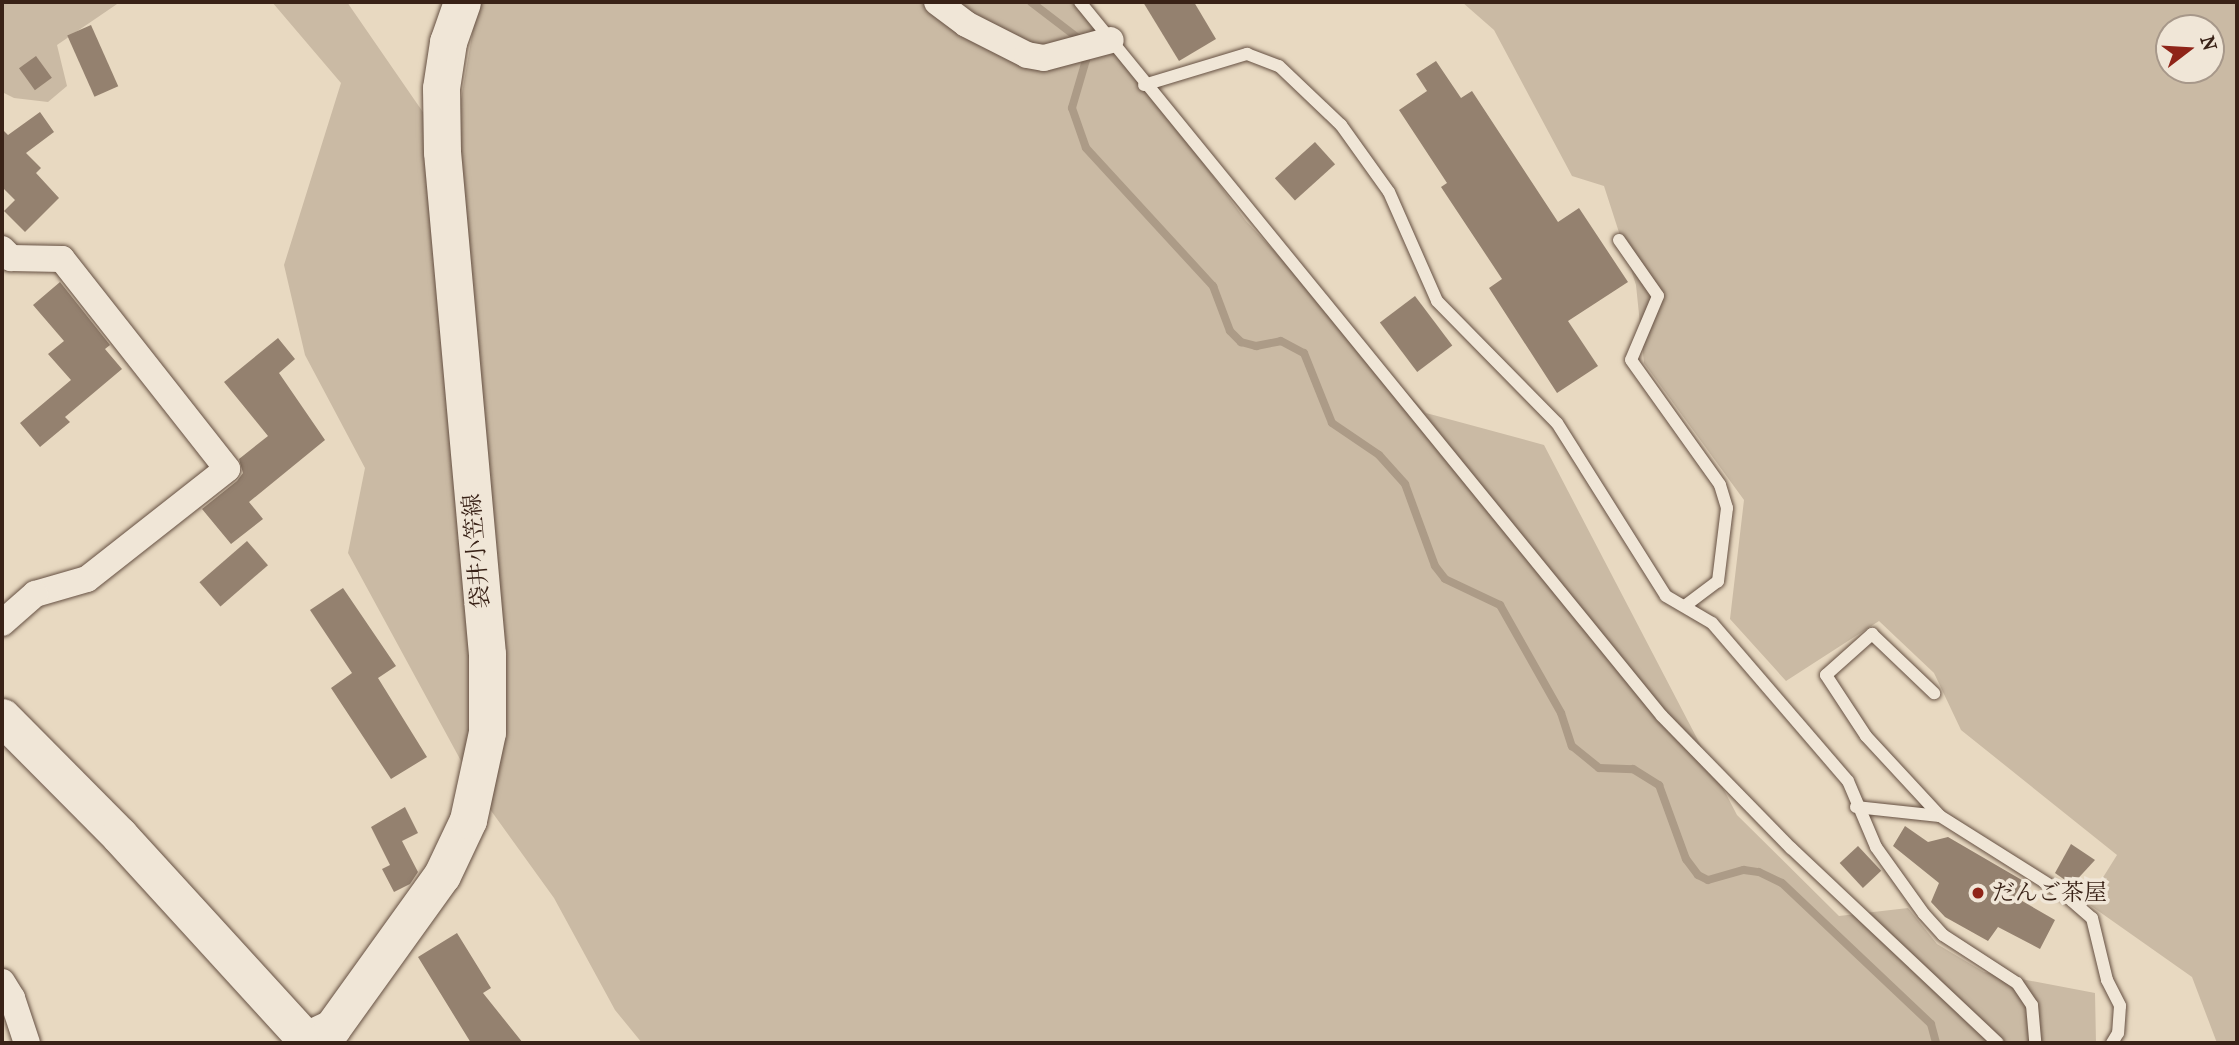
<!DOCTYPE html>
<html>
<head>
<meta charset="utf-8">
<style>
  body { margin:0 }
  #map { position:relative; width:2239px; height:1045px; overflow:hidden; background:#e8d9c1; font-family:"IM FELL French Canon","Noto Serif JP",serif }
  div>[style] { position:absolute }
  .green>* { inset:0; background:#cabaa4 }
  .stream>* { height:8px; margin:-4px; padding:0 4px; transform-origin:4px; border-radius:4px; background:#ac9b87 }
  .building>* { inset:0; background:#94816f; transform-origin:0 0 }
  .roads { filter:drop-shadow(0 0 2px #655042) drop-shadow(0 0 2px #655042) }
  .lane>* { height:12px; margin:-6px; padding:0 6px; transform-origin:6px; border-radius:6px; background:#f0e6d7 }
  .street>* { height:26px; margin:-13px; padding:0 13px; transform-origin:13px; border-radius:13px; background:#f0e6d7 }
  .secondary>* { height:37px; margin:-18.5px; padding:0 18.5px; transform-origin:18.5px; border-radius:18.5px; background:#f0e6d7 }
  .dots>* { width:19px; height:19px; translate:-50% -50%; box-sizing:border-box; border:4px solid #f0e6d7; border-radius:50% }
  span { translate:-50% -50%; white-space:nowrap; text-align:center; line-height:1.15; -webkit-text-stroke:7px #f0e6d7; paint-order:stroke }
  .street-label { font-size:23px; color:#392217 }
  .poi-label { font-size:23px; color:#392217 }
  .left { translate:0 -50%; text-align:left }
  .frame { position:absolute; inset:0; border:4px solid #392217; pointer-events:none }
  .north { position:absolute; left:2155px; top:14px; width:70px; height:70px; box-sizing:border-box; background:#f0e6d7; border:2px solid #a7988a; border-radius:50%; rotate:73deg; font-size:19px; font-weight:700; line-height:28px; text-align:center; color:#392217 }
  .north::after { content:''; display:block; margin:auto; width:24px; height:32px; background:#8f2418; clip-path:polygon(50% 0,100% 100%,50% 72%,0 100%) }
</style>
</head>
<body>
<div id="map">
  <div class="green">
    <i style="clip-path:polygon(2px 2px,120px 2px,57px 45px,67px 86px,48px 102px,14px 98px,2px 92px)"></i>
    <i style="clip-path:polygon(272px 2px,347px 2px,427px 118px,459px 111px,475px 18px,482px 2px,1085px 2px,1246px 221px,1426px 413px,1544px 445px,1737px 815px,1839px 916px,1908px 908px,1937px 944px,1984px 972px,2095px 993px,2096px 1043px,642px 1043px,615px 1010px,554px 898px,479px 794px,348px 553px,365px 468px,305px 355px,284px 265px,341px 83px)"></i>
    <i style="clip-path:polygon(evenodd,1462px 2px,2237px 2px,2237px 1043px,2217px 1043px,2192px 977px,2087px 903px,2117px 855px,1961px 730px,1934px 673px,1879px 621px,1786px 681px,1730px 619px,1744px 500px,1644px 363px,1636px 285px,1604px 186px,1572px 176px,1494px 30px,1462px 2px,2169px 28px,2211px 28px,2211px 70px,2169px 70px,2169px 28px)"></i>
  </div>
  <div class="stream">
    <i style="left:1031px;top:2px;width:59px;rotate:37.5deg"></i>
    <i style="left:1078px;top:38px;width:23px;rotate:70deg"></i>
    <i style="left:1086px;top:60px;width:50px;rotate:106.3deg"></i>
    <i style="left:1072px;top:108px;width:42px;rotate:70.7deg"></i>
    <i style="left:1086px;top:148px;width:188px;rotate:47.4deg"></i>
    <i style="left:1213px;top:286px;width:48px;rotate:69.3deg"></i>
    <i style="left:1230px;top:331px;width:16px;rotate:45deg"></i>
    <i style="left:1241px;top:342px;width:16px;rotate:15deg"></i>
    <i style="left:1256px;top:346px;width:25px;rotate:-11deg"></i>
    <i style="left:1281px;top:341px;width:26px;rotate:28deg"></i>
    <i style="left:1304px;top:353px;width:75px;rotate:68.2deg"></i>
    <i style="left:1332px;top:423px;width:57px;rotate:34.2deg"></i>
    <i style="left:1379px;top:455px;width:39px;rotate:48deg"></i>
    <i style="left:1405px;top:484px;width:87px;rotate:69.9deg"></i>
    <i style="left:1435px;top:566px;width:16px;rotate:52deg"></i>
    <i style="left:1445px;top:579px;width:61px;rotate:25.3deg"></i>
    <i style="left:1500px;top:605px;width:124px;rotate:60.5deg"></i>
    <i style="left:1561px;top:713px;width:35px;rotate:72deg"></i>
    <i style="left:1572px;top:746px;width:35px;rotate:39deg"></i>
    <i style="left:1599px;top:768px;width:34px;rotate:2deg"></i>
    <i style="left:1633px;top:769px;width:31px;rotate:32deg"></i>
    <i style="left:1659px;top:785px;width:79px;rotate:70deg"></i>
    <i style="left:1686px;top:859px;width:20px;rotate:53deg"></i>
    <i style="left:1698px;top:875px;width:11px;rotate:27deg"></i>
    <i style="left:1708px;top:880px;width:37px;rotate:-16deg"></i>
    <i style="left:1744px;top:870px;width:15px;rotate:8deg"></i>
    <i style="left:1759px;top:872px;width:25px;rotate:26deg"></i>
    <i style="left:1782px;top:883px;width:205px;rotate:43.4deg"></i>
    <i style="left:1931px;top:1024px;width:20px;rotate:75deg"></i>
  </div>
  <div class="building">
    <i style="clip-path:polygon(1143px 2px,1194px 2px,1216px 39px,1179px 61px)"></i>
    <i style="left:91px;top:25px;width:67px;height:26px;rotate:66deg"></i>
    <i style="left:36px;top:56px;width:27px;height:21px;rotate:54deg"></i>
    <i style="clip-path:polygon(1436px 61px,1461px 98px,1472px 91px,1558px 222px,1579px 208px,1628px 282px,1568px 321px,1598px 366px,1557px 393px,1489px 288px,1502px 279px,1441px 187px,1447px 183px,1399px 110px,1427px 91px,1416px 74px)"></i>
    <i style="clip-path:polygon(40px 112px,54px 132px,26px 153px,41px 168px,36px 173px,59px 198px,25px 232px,4px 211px,15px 200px,2px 187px,2px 129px,8px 135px)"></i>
    <i style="left:1315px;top:142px;width:30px;height:54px;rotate:48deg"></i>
    <i style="clip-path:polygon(60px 282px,110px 345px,105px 349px,122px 369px,65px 417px,70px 422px,40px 447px,20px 423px,71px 380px,48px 354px,64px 341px,33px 305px)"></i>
    <i style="left:1415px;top:296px;width:62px;height:44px;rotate:53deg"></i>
    <i style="clip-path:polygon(278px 338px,295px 359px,279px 373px,325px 440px,249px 502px,263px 519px,231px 544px,202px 509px,237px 481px,243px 473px,239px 459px,268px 436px,224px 382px)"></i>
    <i style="left:247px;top:541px;width:32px;height:63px;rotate:49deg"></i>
    <i style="clip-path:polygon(343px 588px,396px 666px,378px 678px,427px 757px,391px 779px,331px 688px,352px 673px,310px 610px)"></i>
    <i style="clip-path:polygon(405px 807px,418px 833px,402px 841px,418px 872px,410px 884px,394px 892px,382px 869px,390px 865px,371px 827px)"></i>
    <i style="clip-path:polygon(1905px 826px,1928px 842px,1948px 837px,2027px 883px,2017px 898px,2055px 920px,2040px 949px,1998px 927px,1988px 941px,1945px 917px,1931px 902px,1939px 883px,1893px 846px)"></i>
    <i style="clip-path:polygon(2071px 844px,2095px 860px,2072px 885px,2055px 873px)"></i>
    <i style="left:1858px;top:846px;width:34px;height:25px;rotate:47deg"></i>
    <i style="clip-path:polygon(457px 933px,491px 988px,483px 993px,523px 1043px,471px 1043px,418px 957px)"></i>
  </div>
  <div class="roads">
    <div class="lane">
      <i style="left:1080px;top:2px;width:921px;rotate:50.82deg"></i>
      <i style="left:1662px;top:716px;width:185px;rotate:45.7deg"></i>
      <i style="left:1791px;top:848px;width:284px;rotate:43.3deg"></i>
      <i style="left:1144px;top:85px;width:108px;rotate:-16.8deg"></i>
      <i style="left:1247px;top:54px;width:34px;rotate:21deg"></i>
      <i style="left:1279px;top:66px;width:86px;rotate:43.6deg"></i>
      <i style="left:1341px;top:125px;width:82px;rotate:54.4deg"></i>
      <i style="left:1389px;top:192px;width:119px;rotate:66.2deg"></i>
      <i style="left:1437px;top:301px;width:171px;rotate:45.5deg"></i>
      <i style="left:1557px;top:423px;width:204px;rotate:57.8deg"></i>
      <i style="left:1666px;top:596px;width:53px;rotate:30.4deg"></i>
      <i style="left:1712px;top:623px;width:208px;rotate:49.3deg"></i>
      <i style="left:1848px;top:781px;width:72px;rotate:67deg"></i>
      <i style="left:1876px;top:847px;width:82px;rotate:54.4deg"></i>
      <i style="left:1924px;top:914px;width:28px;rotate:48deg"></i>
      <i style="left:1943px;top:935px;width:88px;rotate:33deg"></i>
      <i style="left:2017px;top:983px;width:27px;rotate:56deg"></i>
      <i style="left:2032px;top:1005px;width:38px;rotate:85deg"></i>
      <i style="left:1619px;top:240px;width:68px;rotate:55.1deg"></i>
      <i style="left:1658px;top:296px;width:69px;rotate:112.9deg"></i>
      <i style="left:1631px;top:360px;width:153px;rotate:54.5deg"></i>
      <i style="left:1720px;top:485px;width:24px;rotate:73deg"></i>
      <i style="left:1727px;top:508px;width:74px;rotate:97deg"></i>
      <i style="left:1718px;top:581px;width:40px;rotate:143deg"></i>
      <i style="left:1856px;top:807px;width:84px;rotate:6.1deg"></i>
      <i style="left:1940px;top:816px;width:109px;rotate:-132.8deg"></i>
      <i style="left:1866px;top:736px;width:73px;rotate:-123.3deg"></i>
      <i style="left:1826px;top:675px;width:62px;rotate:-41.7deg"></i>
      <i style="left:1872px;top:634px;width:86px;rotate:43.6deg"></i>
      <i style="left:1940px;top:816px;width:146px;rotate:32.2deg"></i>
      <i style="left:2064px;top:894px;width:37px;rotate:41deg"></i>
      <i style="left:2092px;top:918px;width:64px;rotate:76.4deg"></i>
      <i style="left:2107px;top:980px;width:29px;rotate:63deg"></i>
      <i style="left:2120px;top:1006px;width:27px;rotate:94deg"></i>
      <i style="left:2118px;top:1033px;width:12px;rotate:121deg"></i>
    </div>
    <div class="street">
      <i style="left:937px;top:2px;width:36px;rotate:37deg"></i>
      <i style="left:966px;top:24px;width:68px;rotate:26.9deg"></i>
      <i style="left:1027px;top:55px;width:17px;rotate:10deg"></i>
      <i style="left:1044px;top:58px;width:69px;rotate:-15deg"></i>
      <i style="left:2px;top:249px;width:13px;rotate:45deg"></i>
      <i style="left:11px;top:258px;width:51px;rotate:1.1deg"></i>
      <i style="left:62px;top:259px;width:267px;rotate:51.8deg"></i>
      <i style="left:227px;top:469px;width:178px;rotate:141.8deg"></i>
      <i style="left:87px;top:579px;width:54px;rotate:163.9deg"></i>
      <i style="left:35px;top:594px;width:44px;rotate:138.7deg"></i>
      <i style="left:2px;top:982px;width:19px;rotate:58deg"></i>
      <i style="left:12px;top:998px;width:47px;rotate:71.6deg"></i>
    </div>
    <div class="secondary">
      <i style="left:2px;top:717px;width:166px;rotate:45.2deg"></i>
      <i style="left:119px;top:835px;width:277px;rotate:47.6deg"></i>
      <i style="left:309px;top:1043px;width:4px;rotate:-135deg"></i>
      <i style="left:306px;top:1040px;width:29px;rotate:-25deg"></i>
      <i style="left:332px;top:1028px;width:188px;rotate:-54.3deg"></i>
      <i style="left:442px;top:875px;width:61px;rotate:-64.7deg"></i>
      <i style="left:468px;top:820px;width:90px;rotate:-77.8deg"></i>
      <i style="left:487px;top:732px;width:78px;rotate:-90deg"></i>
      <i style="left:487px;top:654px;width:504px;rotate:-95.12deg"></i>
      <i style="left:442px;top:152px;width:64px;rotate:-90.9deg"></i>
      <i style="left:441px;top:88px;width:47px;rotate:-81.3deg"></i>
      <i style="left:448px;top:42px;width:42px;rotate:-70.7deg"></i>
    </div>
  </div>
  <div class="dots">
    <i style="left:1978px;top:893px;background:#8f2418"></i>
  </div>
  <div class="street-label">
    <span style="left:477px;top:551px;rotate:-95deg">袋井小笠線</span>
  </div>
  <div class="poi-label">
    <span class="left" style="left:1992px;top:893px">だんご茶屋</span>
  </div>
  <div class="frame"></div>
  <div class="north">N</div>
</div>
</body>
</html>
